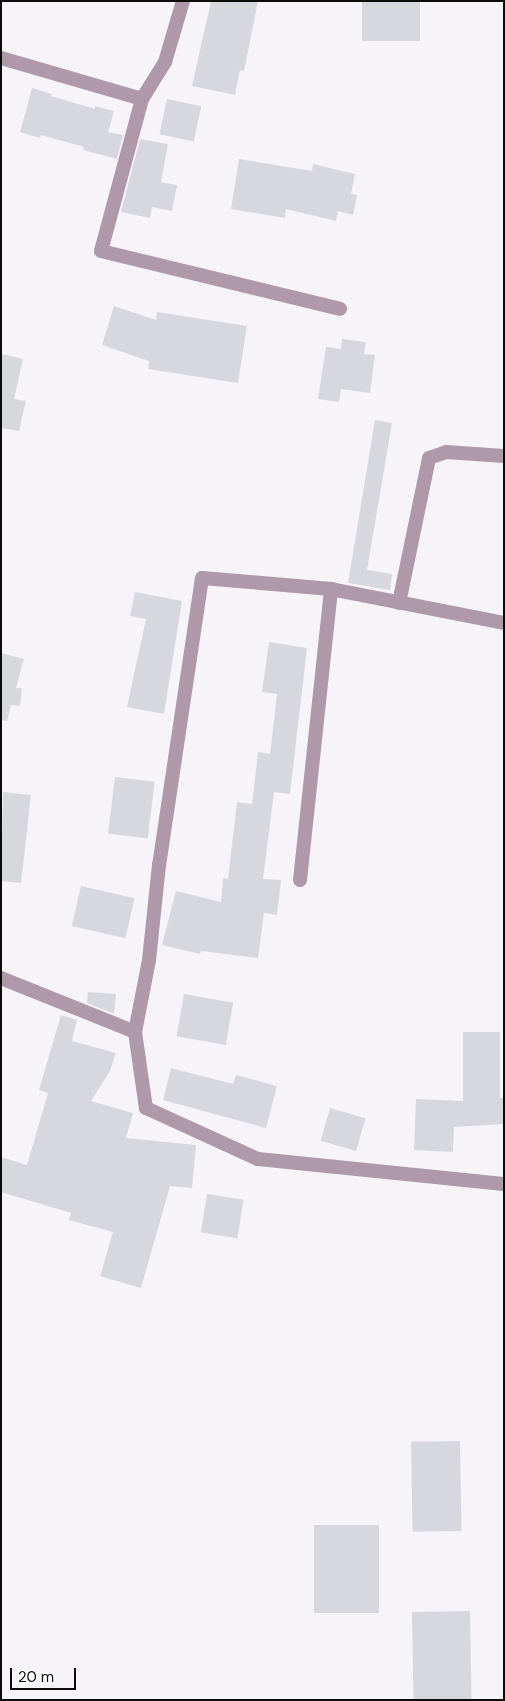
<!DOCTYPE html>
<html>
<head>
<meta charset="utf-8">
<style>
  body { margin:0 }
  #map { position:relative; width:505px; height:1701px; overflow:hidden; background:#f6f4f9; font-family:"DM Sans",sans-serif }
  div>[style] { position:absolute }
  .building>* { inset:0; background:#d7d8dd; transform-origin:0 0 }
  .minor>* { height:14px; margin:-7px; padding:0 7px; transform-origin:7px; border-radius:7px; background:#ae98a9 }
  span { translate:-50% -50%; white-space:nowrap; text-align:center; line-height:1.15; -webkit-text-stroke:5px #fff; paint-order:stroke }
  .frame { position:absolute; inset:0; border:2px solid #0b0b0c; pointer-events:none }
  .scale { position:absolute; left:10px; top:1668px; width:66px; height:22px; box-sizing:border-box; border:2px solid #0b0b0c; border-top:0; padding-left:6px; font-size:15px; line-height:18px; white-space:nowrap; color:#0b0b0c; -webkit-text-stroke:4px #fff; paint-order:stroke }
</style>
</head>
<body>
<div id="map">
  <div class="building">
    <i style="clip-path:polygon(211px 1px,258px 1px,244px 71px,240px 70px,235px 95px,192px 86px)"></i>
    <i style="left:362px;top:1px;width:58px;height:40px"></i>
    <i style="clip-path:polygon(32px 88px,52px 94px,51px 96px,95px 109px,95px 106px,114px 111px,108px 132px,123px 135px,117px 159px,83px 150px,84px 147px,41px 135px,40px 138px,20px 132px)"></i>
    <i style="left:167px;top:99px;width:35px;height:36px;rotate:12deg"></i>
    <i style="clip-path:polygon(140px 139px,168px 144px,161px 182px,177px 185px,172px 211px,152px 207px,150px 218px,121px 212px)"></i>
    <i style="clip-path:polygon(239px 159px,312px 171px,313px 164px,355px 174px,351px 194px,357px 195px,353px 215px,338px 211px,336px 221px,286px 209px,285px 218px,231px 209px)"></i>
    <i style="clip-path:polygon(114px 306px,156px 320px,157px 312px,247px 326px,238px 383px,148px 369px,149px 361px,102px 345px)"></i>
    <i style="clip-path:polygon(342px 339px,366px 342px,364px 354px,375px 355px,370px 393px,341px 389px,339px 402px,318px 399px,326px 347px,341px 349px)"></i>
    <i style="clip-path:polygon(1px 354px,23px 359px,14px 399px,26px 401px,19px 431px,1px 428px)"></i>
    <i style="clip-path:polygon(375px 420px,392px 423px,367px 570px,392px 574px,390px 590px,348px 583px)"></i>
    <i style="clip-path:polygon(135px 592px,182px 601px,164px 714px,127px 707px,146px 619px,130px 616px)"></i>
    <i style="clip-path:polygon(269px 642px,307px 648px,290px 794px,274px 792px,263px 879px,281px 880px,277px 915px,264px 913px,258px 958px,201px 951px,200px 954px,162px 945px,176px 891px,221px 902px,223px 878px,228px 879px,237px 802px,252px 804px,258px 752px,270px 754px,277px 694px,262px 692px)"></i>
    <i style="clip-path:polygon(1px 653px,24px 659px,16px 688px,22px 688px,20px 706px,11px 705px,7px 721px,1px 720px)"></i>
    <i style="left:115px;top:777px;width:40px;height:57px;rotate:7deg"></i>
    <i style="clip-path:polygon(3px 792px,31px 795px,21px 883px,1px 881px)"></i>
    <i style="left:81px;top:886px;width:55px;height:41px;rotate:13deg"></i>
    <i style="clip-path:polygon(88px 992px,116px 994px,114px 1014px,87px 1003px)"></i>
    <i style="left:184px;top:994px;width:50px;height:43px;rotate:10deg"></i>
    <i style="clip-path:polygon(61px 1015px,77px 1020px,72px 1041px,116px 1053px,110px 1071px,91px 1101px,133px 1113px,126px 1138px,196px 1145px,192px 1188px,170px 1186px,141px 1288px,100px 1276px,113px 1232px,69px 1220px,71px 1213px,1px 1192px,1px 1157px,27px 1165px,48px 1093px,39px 1090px)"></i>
    <i style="clip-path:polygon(463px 1032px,500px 1032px,500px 1098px,504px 1098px,504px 1124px,454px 1127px,453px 1152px,414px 1150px,416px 1099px,463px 1101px)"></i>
    <i style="clip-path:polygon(171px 1068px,233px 1084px,236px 1075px,277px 1086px,266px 1128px,163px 1100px)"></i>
    <i style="left:330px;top:1108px;width:37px;height:34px;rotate:16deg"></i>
    <i style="left:207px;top:1194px;width:37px;height:39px;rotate:9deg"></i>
    <i style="left:460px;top:1441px;width:90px;height:49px;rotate:89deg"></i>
    <i style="left:314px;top:1525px;width:65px;height:88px"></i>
    <i style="left:470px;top:1611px;width:89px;height:58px;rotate:89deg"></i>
  </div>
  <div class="minor">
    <i style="left:1px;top:58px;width:147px;rotate:16.2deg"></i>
    <i style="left:142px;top:99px;width:44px;rotate:-58.1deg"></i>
    <i style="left:165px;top:62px;width:64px;rotate:-73.6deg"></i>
    <i style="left:142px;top:99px;width:157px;rotate:105.1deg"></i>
    <i style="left:101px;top:251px;width:246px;rotate:13.6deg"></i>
    <i style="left:399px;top:603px;width:148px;rotate:-78.3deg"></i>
    <i style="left:429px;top:458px;width:18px;rotate:-19deg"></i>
    <i style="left:446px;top:452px;width:58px;rotate:3.9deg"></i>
    <i style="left:504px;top:623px;width:176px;rotate:-168.9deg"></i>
    <i style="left:331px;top:589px;width:129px;rotate:-175.1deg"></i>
    <i style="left:202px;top:578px;width:290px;rotate:98.5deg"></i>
    <i style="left:159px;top:865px;width:96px;rotate:96deg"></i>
    <i style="left:149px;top:960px;width:73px;rotate:101deg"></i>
    <i style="left:135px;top:1032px;width:77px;rotate:81.8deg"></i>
    <i style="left:146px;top:1108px;width:123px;rotate:24.5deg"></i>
    <i style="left:258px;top:1159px;width:247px;rotate:5.8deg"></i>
    <i style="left:300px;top:880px;width:293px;rotate:-83.9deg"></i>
    <i style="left:1px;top:978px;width:144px;rotate:21.9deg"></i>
  </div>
  <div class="frame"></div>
  <div class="scale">20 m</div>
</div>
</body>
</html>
